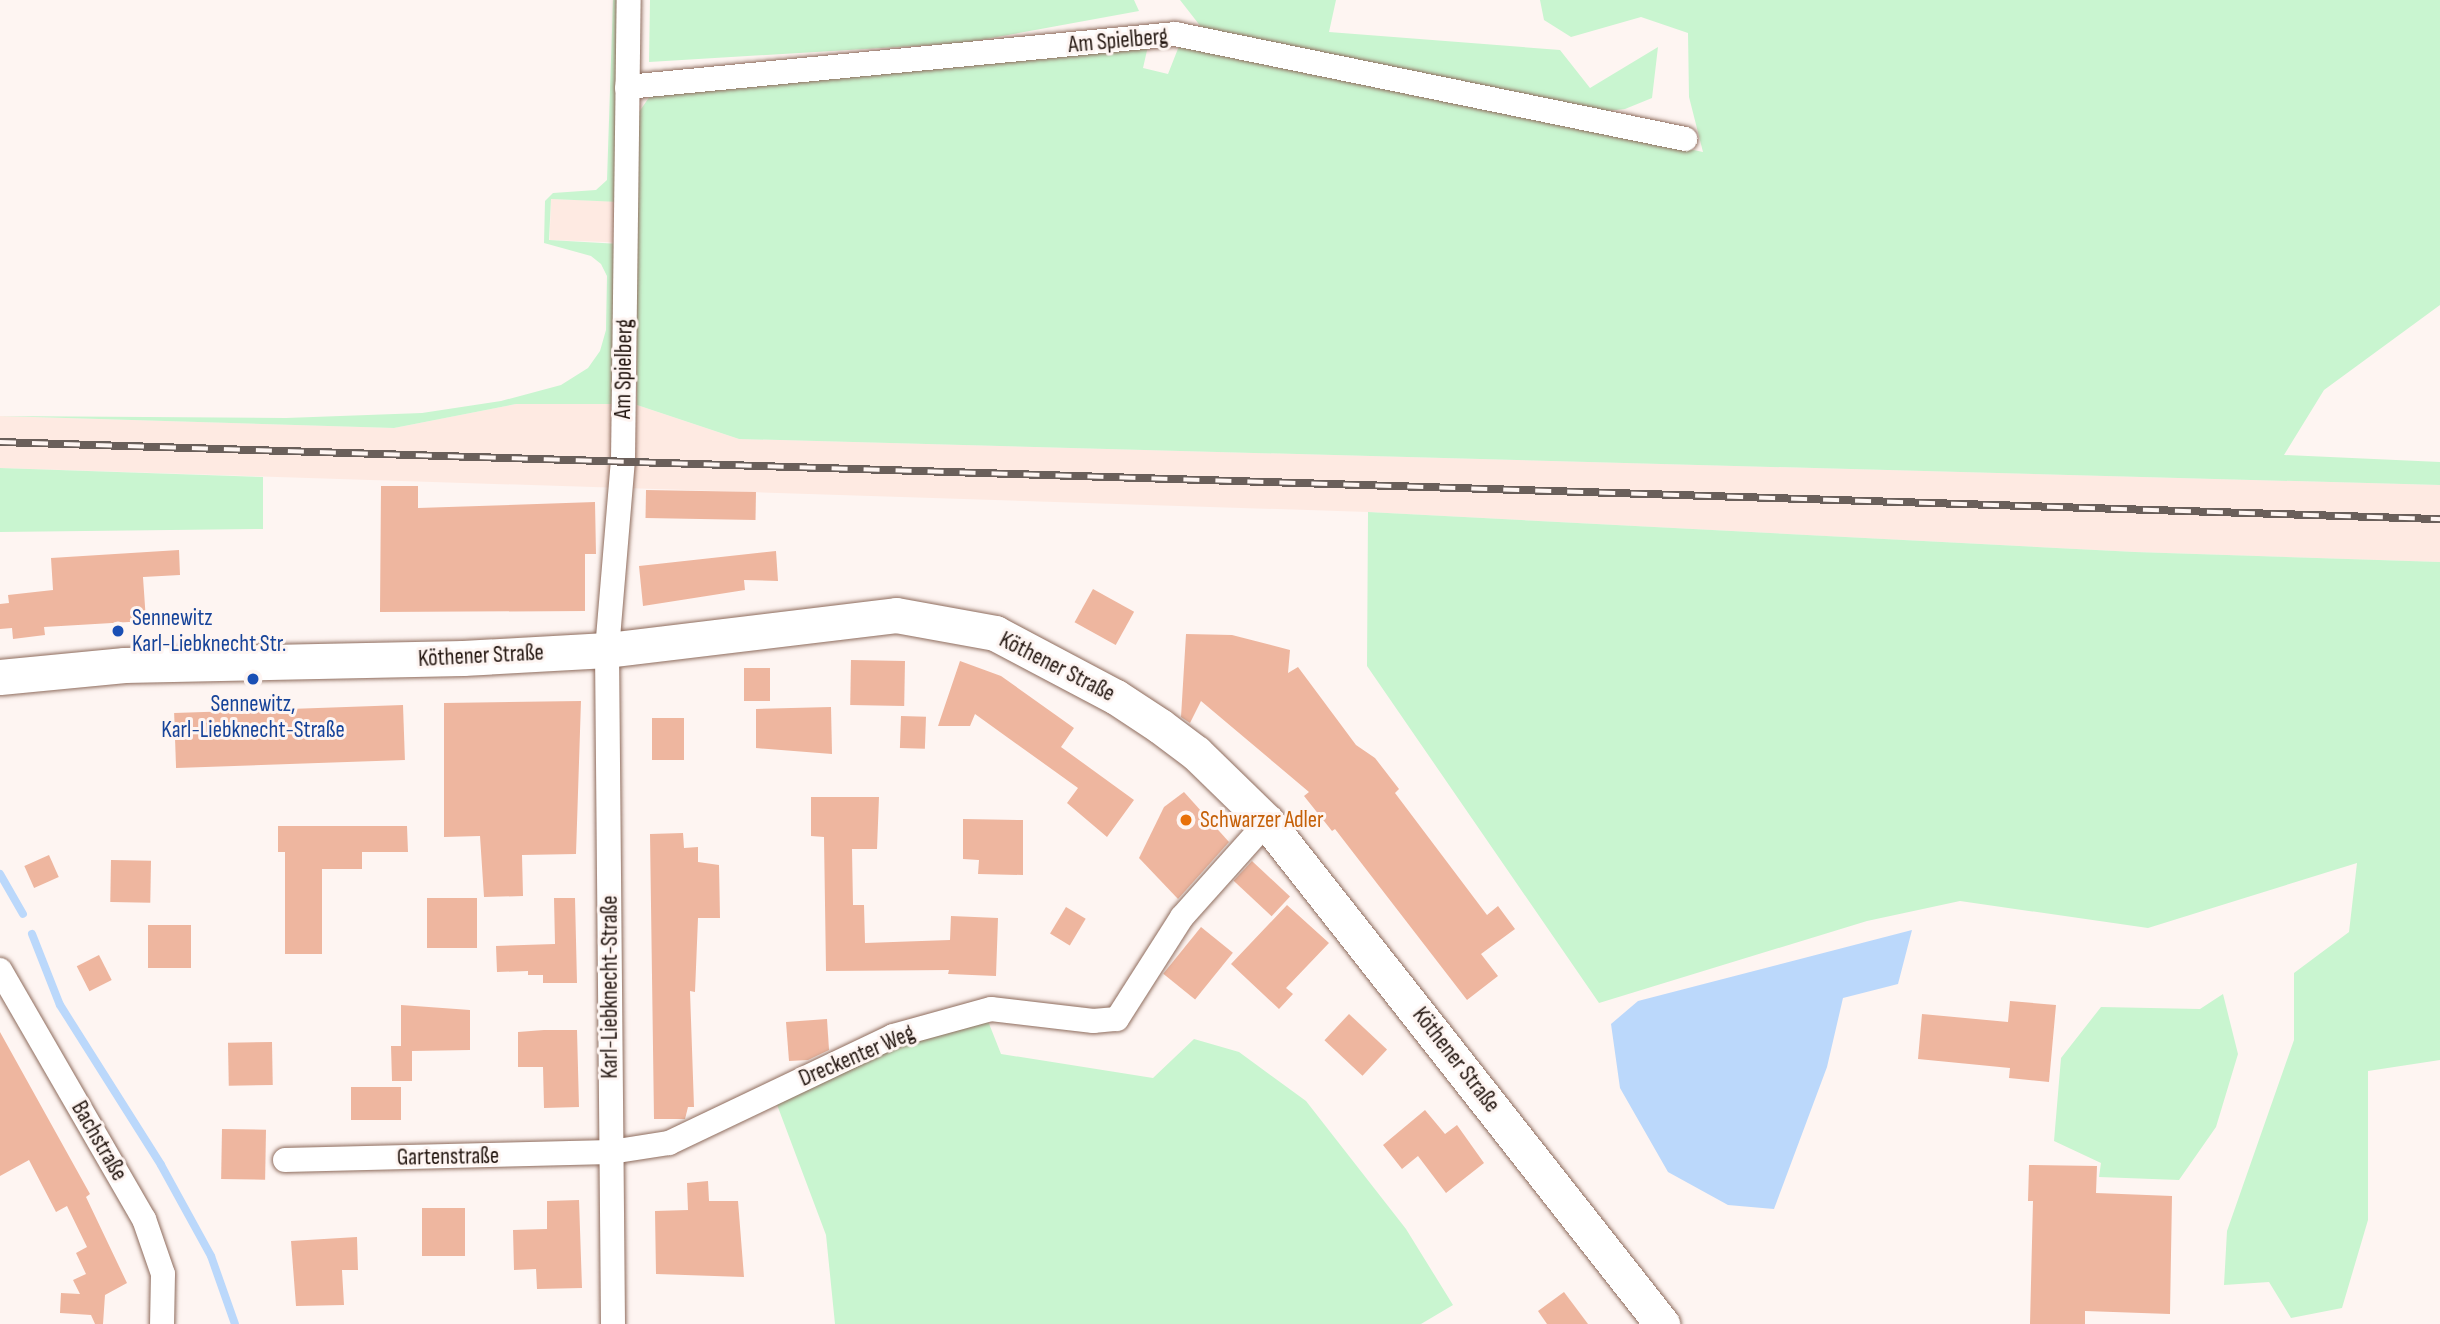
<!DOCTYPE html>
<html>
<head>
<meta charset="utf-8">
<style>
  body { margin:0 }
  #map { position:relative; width:2440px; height:1324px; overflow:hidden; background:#fef5f2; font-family:"Sofia Sans Condensed",sans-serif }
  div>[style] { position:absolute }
  .built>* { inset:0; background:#feeae2; transform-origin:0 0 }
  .green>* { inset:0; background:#c9f5d0 }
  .water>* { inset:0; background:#bbd8fb }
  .stream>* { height:8px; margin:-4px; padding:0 4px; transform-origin:4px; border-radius:4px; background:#bbd8fb }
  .building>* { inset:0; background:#eeb69f; transform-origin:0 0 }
  .roads { filter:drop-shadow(0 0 2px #8e6c5d) drop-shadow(0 0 2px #8e6c5d) }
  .minor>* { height:24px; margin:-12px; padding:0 12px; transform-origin:12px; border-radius:12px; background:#fff }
  .secondary>* { height:35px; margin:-17.5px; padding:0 17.5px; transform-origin:17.5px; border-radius:17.5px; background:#fff }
  .rail>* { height:8px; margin-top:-4px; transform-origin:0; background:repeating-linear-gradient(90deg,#fef5f2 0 16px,#6a5f5a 0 32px); box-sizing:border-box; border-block:2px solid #6a5f5a }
  .dots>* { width:19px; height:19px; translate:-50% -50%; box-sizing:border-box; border:4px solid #fef5f2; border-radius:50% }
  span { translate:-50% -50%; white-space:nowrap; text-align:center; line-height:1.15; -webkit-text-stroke:6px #fef5f2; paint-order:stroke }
  .street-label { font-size:23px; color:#22150f }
  .transit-label { font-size:23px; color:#164399 }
  .left { translate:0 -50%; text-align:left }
  .food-label { font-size:23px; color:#c56008 }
</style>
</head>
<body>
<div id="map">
  <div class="built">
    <i style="left:551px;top:199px;width:69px;height:41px;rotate:2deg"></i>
    <i style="clip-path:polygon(516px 404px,616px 404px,635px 434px,637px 405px,739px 439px,2440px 485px,2440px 562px,2135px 552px,1368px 512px,0 468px,0 416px,394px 428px)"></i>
  </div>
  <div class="green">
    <i style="clip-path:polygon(613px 0,622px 0,620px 202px,551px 199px,549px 240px,620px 244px,616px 404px,516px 404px,394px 428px,0 416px,286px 418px,422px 413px,501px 401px,561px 385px,588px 368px,600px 351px,606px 330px,607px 276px,601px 264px,591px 256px,544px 243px,545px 201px,553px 193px,596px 190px,607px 180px)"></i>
    <i style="clip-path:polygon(650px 0,1134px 0,1139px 11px,964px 43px,649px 62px)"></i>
    <i style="clip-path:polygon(1180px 0,1336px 0,1329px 32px,1560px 50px,1590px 88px,1658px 47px,1652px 98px,1625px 109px,1597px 112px,1205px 32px)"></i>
    <i style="clip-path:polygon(1540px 0,2440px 0,2440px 305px,2324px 390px,2284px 455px,2440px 462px,2440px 485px,739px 439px,637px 405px,637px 115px,650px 96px,1148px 46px,1143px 68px,1168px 74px,1181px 41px,1703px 152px,1689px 97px,1688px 33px,1641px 17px,1571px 37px,1544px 20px)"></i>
    <i style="clip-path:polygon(0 468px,263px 477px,263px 529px,0 532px)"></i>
    <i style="clip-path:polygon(1368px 512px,2135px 552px,2440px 562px,2440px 1060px,2368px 1071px,2368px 1220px,2342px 1308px,2291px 1318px,2269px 1282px,2224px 1285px,2227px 1231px,2294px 1040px,2294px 973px,2349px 932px,2357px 863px,2148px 928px,1960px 901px,1867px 921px,1599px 1003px,1367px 666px)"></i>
    <i style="clip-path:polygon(2223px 994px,2238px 1054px,2216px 1127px,2179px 1180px,2099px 1177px,2101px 1163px,2054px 1141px,2061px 1058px,2101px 1007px,2200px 1009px)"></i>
    <i style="clip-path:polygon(986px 1016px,1001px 1054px,1153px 1078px,1194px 1039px,1239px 1052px,1306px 1101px,1406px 1229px,1453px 1305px,1421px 1324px,835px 1324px,826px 1235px,776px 1102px,886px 1048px)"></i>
  </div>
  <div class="water">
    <i style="clip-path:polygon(1912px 930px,1898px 984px,1843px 998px,1827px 1067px,1774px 1209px,1728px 1205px,1668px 1172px,1620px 1088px,1611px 1024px,1638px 1001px)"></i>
  </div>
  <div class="stream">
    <i style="left:0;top:874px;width:46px;rotate:60.1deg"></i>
    <i style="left:32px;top:934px;width:76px;rotate:68.5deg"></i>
    <i style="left:60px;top:1005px;width:189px;rotate:57.7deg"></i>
    <i style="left:161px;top:1165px;width:104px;rotate:61.2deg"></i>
    <i style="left:211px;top:1256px;width:72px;rotate:70.6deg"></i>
  </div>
  <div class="building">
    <i style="clip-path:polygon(381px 486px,418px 486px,418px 508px,595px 502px,596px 554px,585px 554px,585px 611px,380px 612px)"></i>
    <i style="left:646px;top:490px;width:110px;height:28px;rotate:1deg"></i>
    <i style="clip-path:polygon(179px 550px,180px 575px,143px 577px,146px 621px,44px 627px,45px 635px,13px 639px,12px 628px,0 629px,0 604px,9px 603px,8px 595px,53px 590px,51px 558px)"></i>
    <i style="clip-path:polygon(776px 551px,778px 581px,744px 580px,745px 590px,643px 606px,639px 566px)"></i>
    <i style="left:1093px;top:589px;width:47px;height:38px;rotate:29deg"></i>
    <i style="clip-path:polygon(1186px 634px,1232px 635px,1290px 650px,1288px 673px,1298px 667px,1356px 745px,1375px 758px,1399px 789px,1395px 793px,1487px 915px,1498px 906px,1515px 929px,1481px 954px,1498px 976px,1467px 1000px,1335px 829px,1332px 831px,1304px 796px,1309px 792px,1201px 701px,1190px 723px,1181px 717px)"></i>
    <i style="left:851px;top:660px;width:54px;height:45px;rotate:1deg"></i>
    <i style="clip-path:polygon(960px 661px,1001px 676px,1074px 728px,1061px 747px,1134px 800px,1107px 837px,1067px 803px,1078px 788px,975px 714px,970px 726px,938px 726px)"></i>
    <i style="left:744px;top:668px;width:26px;height:33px"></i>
    <i style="clip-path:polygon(581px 701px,576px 854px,522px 855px,523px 896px,484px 897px,480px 836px,444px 837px,444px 703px)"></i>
    <i style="left:403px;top:705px;width:55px;height:229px;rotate:88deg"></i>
    <i style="clip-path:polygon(831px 707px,832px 754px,756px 748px,756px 709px)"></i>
    <i style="left:901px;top:716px;width:25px;height:32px;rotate:2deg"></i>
    <i style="left:652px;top:718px;width:32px;height:42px"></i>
    <i style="clip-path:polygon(1184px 792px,1229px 842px,1178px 899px,1139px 858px,1164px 807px)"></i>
    <i style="clip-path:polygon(811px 797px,879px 797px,877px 849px,852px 849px,853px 905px,864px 905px,865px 943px,950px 940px,951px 916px,998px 918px,996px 976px,948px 974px,949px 970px,826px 971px,824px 837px,811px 836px)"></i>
    <i style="clip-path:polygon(963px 819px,1023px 820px,1023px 875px,978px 874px,979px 860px,963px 859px)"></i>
    <i style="clip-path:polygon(278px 826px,407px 826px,408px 852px,362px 852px,362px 869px,322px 869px,322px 954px,285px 954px,285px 852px,278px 852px)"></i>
    <i style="clip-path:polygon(683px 833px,684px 848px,698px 847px,698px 862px,719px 865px,720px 918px,698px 918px,695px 992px,690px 991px,694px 1107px,688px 1107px,685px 1119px,654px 1119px,650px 834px)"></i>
    <i style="left:49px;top:855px;width:24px;height:27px;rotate:66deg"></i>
    <i style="left:111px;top:860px;width:40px;height:42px;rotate:1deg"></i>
    <i style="left:1252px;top:861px;width:52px;height:27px;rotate:43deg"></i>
    <i style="left:427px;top:898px;width:50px;height:50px"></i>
    <i style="clip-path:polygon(554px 898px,575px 898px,577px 983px,543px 983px,543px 975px,528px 975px,528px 971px,497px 972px,496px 946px,555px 944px)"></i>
    <i style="clip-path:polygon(1287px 905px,1329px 943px,1286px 988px,1293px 994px,1279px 1009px,1231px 964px)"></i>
    <i style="left:1066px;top:907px;width:23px;height:31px;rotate:31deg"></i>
    <i style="left:148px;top:925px;width:43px;height:43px"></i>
    <i style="left:1201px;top:927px;width:41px;height:60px;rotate:39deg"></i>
    <i style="left:99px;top:955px;width:28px;height:25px;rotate:63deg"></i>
    <i style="clip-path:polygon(2010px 1001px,2056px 1005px,2049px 1082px,2009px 1078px,2010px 1068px,1918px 1059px,1922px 1014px,2008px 1022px)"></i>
    <i style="clip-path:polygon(401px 1005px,470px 1010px,470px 1050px,412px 1051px,412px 1081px,392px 1081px,391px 1046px,401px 1046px)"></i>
    <i style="left:1349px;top:1014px;width:52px;height:36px;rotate:43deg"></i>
    <i style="clip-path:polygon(827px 1019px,829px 1050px,808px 1060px,789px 1061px,786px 1022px)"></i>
    <i style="clip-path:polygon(544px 1030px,577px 1030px,579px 1107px,544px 1108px,543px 1067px,518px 1067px,518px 1032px)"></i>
    <i style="clip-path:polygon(0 1032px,90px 1194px,86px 1197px,127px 1283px,105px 1295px,103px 1324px,95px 1324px,91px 1315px,60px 1313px,61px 1293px,80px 1294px,73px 1280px,86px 1274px,76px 1253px,87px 1247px,67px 1206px,56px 1212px,29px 1160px,0 1176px)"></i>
    <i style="left:272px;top:1042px;width:43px;height:44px;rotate:89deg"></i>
    <i style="left:351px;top:1087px;width:50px;height:33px"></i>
    <i style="clip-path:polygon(1425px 1110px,1445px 1134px,1457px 1125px,1484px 1163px,1446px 1193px,1418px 1156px,1402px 1169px,1383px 1145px)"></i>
    <i style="left:222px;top:1129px;width:44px;height:50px;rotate:1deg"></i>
    <i style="clip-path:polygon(2029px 1165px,2097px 1166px,2096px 1193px,2172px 1196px,2170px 1314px,2085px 1311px,2085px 1324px,2030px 1324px,2033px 1201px,2028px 1201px)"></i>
    <i style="clip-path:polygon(708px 1181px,709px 1201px,738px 1201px,744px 1277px,656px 1274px,655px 1211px,688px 1210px,687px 1183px)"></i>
    <i style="clip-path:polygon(579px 1200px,582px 1288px,537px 1289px,536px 1269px,514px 1270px,513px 1230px,547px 1229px,547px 1201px)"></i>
    <i style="left:422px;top:1208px;width:43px;height:48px"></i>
    <i style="clip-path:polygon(357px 1237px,358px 1270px,342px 1270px,344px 1305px,296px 1306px,291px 1241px)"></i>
    <i style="clip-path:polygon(1564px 1292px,1588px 1324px,1547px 1324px,1538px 1311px)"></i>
  </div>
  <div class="roads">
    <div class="minor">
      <i style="left:627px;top:87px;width:551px;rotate:-5.52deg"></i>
      <i style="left:1175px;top:34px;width:521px;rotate:11.63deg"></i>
      <i style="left:0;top:970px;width:288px;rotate:60deg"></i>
      <i style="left:144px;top:1219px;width:58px;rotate:70.9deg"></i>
      <i style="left:163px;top:1274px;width:50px;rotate:91.1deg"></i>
      <i style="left:285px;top:1160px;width:326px;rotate:-1.4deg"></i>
      <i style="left:611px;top:1152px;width:59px;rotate:-8.8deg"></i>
      <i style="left:669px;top:1143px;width:248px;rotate:-25.5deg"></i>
      <i style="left:893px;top:1036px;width:102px;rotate:-15.4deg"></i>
      <i style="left:991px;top:1009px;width:103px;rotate:6.7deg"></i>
      <i style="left:1093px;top:1021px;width:24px;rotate:-5deg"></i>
      <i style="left:1117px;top:1019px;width:121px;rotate:-57.5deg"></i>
      <i style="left:1182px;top:917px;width:127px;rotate:-48.2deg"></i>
      <i style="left:613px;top:1324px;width:674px;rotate:-90.51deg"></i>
      <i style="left:607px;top:650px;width:190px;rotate:-85.2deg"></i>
      <i style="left:623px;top:461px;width:461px;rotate:-89.3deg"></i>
    </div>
    <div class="secondary">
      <i style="left:0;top:677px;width:125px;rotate:-5.5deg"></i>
      <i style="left:124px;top:665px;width:339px;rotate:-1.2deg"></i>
      <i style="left:463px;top:658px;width:144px;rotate:-3.2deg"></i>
      <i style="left:607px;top:650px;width:291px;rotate:-6.9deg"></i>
      <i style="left:896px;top:615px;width:101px;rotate:10.3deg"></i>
      <i style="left:995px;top:633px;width:137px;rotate:27.9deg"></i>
      <i style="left:1116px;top:697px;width:53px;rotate:33.4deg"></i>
      <i style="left:1160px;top:726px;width:45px;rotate:36.9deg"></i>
      <i style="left:1196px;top:753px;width:99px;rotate:44.2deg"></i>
      <i style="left:1267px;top:822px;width:639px;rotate:51.8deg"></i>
    </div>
  </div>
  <div class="rail">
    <i style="left:0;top:442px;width:2441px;rotate:1.81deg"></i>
  </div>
  <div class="dots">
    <i style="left:118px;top:631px;background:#1a4fb4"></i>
    <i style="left:253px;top:679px;background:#1a4fb4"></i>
    <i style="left:1186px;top:820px;background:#e8710a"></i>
  </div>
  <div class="street-label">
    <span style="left:1118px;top:41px;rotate:-5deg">Am Spielberg</span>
    <span style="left:624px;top:369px;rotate:-89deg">Am Spielberg</span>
    <span style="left:481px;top:656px;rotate:-3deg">Köthener Straße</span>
    <span style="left:1057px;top:667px;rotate:27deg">Köthener Straße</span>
    <span style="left:610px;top:987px;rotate:-90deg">Karl-Liebknecht-Straße</span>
    <span style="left:857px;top:1056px;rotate:-23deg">Dreckenter Weg</span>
    <span style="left:1456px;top:1060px;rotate:52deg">Köthener Straße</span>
    <span style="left:99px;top:1141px;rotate:60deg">Bachstraße</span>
    <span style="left:448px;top:1157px;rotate:-1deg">Gartenstraße</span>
  </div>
  <div class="transit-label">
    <span class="left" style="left:132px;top:631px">Sennewitz<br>Karl-Liebknecht Str.</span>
    <span style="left:253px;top:717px">Sennewitz,<br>Karl-Liebknecht-Straße</span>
  </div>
  <div class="food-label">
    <span class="left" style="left:1200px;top:820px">Schwarzer Adler</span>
  </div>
</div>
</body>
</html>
